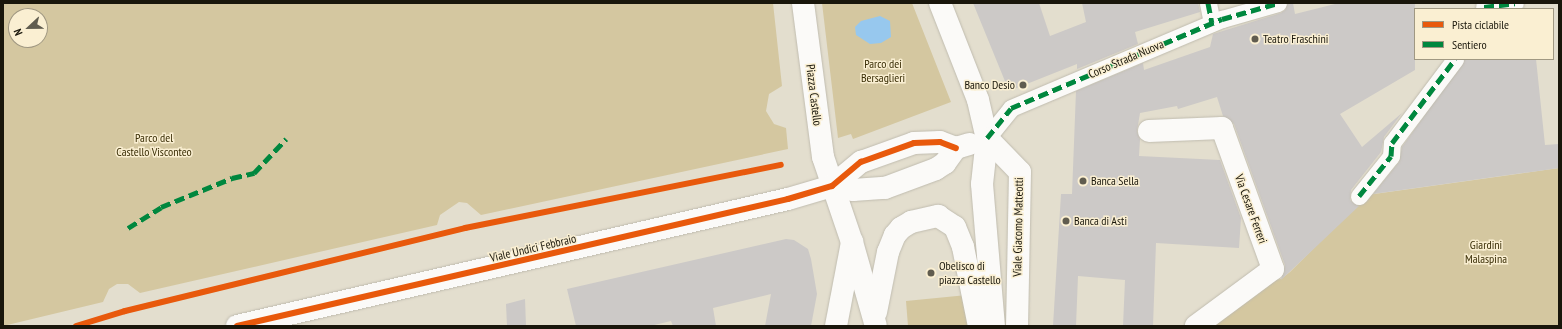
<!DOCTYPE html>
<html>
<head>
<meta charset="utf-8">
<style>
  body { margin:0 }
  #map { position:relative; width:1562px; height:329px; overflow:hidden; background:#e3dece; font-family:"PT Sans Narrow",sans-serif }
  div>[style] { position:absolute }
  .green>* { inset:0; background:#d4c7a0 }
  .water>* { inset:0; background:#97c8ee }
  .building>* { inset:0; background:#ccc9c7 }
  .roads { filter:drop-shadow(0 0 1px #c0bcaf) drop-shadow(0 0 1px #c0bcaf) }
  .pedestrian>* { height:17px; margin:-8.5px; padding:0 8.5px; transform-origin:8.5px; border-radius:8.5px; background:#fbfaf8 }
  .minor>* { height:22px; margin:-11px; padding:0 11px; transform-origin:11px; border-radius:11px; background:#fbfaf8 }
  .tertiary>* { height:22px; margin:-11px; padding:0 11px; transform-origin:11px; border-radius:11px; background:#fbfaf8 }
  .quiet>* { height:5px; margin-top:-2.5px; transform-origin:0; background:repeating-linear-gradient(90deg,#00873e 0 10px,transparent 0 15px) }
  .cycleway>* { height:6px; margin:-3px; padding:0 3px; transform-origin:3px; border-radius:3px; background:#e8590c }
  .dots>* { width:11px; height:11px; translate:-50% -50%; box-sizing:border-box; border:2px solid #faefd2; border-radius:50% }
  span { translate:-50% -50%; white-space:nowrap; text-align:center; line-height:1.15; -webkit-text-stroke:3px #faefd2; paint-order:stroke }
  .poi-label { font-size:12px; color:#19160b }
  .left { translate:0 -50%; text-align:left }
  .right { translate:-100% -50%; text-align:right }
  .street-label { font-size:12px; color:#19160b }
  .park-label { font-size:12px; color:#392d05 }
  .frame { position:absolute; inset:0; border:4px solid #19160b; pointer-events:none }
  .legend { position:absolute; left:1414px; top:8px; width:140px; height:52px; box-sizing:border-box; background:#faefd2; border:1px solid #a09882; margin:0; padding:5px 7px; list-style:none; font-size:12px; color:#19160b }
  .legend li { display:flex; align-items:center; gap:8px; height:20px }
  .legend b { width:20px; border:1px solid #a09882 }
  .north { position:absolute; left:8px; top:8px; width:40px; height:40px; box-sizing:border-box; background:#faefd2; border:1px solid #a09882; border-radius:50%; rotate:248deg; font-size:11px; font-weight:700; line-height:16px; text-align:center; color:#19160b }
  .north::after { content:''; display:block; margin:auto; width:14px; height:18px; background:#605c4f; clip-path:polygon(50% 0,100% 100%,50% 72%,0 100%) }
</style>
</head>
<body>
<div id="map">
  <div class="green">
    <i style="clip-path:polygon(evenodd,3px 3px,773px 3px,782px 86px,769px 94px,766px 111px,774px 124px,786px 128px,788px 149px,481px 215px,467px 203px,459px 202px,440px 215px,437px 225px,140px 293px,128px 284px,117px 284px,109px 289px,103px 302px,3px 326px,3px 3px,16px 16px,40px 16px,40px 40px,16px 40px,16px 16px)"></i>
    <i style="clip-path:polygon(822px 3px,912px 3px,951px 102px,853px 139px,851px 134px,838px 138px)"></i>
    <i style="clip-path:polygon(1559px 168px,1559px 326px,1208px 326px,1274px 280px,1281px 279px,1290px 272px,1367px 195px)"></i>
    <i style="clip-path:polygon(967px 295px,970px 326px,908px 326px,906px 301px)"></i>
  </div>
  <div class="water">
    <i style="clip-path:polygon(880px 16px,890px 21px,891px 37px,881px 43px,870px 44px,856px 35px,855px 27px,861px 21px)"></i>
  </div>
  <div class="building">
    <i style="clip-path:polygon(973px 3px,1039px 3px,1050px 36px,1086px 22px,1082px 3px,1198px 3px,1200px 12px,1135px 32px,1138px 44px,1077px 69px,1077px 64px,1009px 91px)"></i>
    <i style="clip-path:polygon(1288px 3px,1293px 3px,1295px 14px,1339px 3px,1415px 3px,1415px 70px,1340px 114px,1362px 147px,1402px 113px,1384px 137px,1381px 152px,1351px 190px,1350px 200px,1359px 206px,1281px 280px,1285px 265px,1234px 124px,1223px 116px,1217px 97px,1178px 109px,1177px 106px,1140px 113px,1137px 131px,1140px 139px,1139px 156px,1220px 160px,1241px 218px,1239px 248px,1156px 243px,1153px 326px,1123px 326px,1125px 280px,1078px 276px,1076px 326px,1053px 326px,1061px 194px,1072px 194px,1076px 91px,1143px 63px,1144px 70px,1210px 47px,1213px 34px,1281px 13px,1285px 10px)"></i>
    <i style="clip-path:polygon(1465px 59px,1536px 59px,1545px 145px,1559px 144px,1559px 168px,1373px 194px,1399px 162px,1402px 147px)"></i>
    <i style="clip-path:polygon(786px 239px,794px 240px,808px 249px,811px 259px,817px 294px,811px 326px,765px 326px,771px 294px,713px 308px,716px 326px,673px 326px,671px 321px,650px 326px,576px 326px,567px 289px)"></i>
    <i style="clip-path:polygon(525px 299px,526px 326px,507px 326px,506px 304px)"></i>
  </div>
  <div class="roads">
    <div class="pedestrian">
      <i style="left:1208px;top:3px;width:20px;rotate:79deg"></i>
      <i style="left:1484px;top:7px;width:31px;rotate:-7deg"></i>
      <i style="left:987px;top:138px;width:38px;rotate:-51deg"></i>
      <i style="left:1011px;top:108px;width:229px;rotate:-22.9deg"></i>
      <i style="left:1222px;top:19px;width:58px;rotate:-15.9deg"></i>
      <i style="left:1359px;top:196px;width:51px;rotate:-51.3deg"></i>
      <i style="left:1391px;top:156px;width:13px;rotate:-86deg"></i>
      <i style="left:1392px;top:143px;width:105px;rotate:-53.1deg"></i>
    </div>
    <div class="minor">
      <i style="left:1149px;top:131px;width:73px;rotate:-2.4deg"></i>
      <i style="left:1222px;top:128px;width:150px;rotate:70.1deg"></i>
      <i style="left:1273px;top:269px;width:96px;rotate:143.5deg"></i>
      <i style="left:836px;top:326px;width:86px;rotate:-79.2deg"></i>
    </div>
    <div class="tertiary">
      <i style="left:803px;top:3px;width:155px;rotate:82.6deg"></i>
      <i style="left:823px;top:157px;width:90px;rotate:71.2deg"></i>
      <i style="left:852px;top:242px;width:87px;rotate:74.1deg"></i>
      <i style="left:940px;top:3px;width:104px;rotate:68.6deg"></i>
      <i style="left:978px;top:100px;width:39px;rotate:77deg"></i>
      <i style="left:987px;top:138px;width:46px;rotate:96.2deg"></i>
      <i style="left:982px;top:184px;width:143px;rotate:85.2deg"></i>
      <i style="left:987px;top:138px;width:47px;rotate:45.9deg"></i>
      <i style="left:1020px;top:172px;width:154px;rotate:91.1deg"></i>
      <i style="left:832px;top:186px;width:21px;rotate:11deg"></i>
      <i style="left:853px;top:190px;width:32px;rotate:-4deg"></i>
      <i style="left:885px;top:188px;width:54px;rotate:-20.4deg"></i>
      <i style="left:936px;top:169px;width:11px;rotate:-34deg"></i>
      <i style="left:945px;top:163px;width:19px;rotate:-54deg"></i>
      <i style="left:956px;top:148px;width:14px;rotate:-17deg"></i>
      <i style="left:876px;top:312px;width:61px;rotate:-78.7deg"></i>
      <i style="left:888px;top:252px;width:18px;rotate:-68deg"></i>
      <i style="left:895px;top:235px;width:9px;rotate:-49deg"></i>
      <i style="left:901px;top:228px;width:12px;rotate:-31deg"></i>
      <i style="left:911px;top:222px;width:28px;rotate:-13deg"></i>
      <i style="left:938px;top:216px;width:20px;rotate:33deg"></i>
      <i style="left:955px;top:227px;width:22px;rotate:68deg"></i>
      <i style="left:963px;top:247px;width:81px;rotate:78.6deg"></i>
      <i style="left:237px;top:326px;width:565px;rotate:-12.98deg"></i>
      <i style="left:788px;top:199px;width:46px;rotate:-16.5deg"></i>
      <i style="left:832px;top:186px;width:38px;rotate:-40deg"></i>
      <i style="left:861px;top:162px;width:56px;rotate:-19.7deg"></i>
      <i style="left:914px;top:143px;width:26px;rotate:-2deg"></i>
      <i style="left:940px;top:142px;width:17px;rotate:21deg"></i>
    </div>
  </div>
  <div class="quiet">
    <i style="left:1208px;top:3px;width:20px;rotate:79deg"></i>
    <i style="left:1484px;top:7px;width:31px;rotate:-7deg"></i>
    <i style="left:987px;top:138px;width:38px;rotate:-51deg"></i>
    <i style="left:1011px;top:108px;width:229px;rotate:-22.9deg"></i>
    <i style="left:1222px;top:19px;width:58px;rotate:-15.9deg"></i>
    <i style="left:1359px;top:196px;width:51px;rotate:-51.3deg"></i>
    <i style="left:1391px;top:156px;width:13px;rotate:-86deg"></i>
    <i style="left:1392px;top:143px;width:105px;rotate:-53.1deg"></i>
    <i style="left:128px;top:228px;width:39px;rotate:-32deg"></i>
    <i style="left:161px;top:207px;width:77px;rotate:-22.2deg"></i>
    <i style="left:232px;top:178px;width:23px;rotate:-13deg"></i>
    <i style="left:254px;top:173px;width:47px;rotate:-46.7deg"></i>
  </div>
  <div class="cycleway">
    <i style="left:76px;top:326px;width:51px;rotate:-17deg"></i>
    <i style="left:125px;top:311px;width:350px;rotate:-13.7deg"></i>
    <i style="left:465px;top:228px;width:322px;rotate:-11.3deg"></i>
    <i style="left:237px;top:326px;width:565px;rotate:-12.98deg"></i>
    <i style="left:788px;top:199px;width:46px;rotate:-16.5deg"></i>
    <i style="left:832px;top:186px;width:38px;rotate:-40deg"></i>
    <i style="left:861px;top:162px;width:56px;rotate:-19.7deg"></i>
    <i style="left:914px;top:143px;width:26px;rotate:-2deg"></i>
    <i style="left:940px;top:142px;width:17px;rotate:21deg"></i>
  </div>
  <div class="dots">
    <i style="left:1255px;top:39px;background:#605c4f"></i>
    <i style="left:1023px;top:85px;background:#605c4f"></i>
    <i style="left:1083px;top:181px;background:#605c4f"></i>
    <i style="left:1066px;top:221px;background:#605c4f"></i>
    <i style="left:931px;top:273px;background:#605c4f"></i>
  </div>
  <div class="poi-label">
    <span class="left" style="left:1263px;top:39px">Teatro Fraschini</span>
    <span class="right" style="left:1015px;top:85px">Banco Desio</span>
    <span class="left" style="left:1091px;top:181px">Banca Sella</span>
    <span class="left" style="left:1074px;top:221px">Banca di Asti</span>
    <span class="left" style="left:939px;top:273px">Obelisco di<br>piazza Castello</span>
  </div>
  <div class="street-label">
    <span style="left:1126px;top:59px;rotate:-23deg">Corso Strada Nuova</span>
    <span style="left:814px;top:95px;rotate:83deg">Piazza Castello</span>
    <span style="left:1251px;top:209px;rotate:70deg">Via Cesare Ferreri</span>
    <span style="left:1018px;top:227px;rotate:-89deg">Viale Giacomo Matteotti</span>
    <span style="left:533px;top:248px;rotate:-13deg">Viale Undici Febbraio</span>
  </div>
  <div class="park-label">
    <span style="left:883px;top:71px">Parco dei<br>Bersaglieri</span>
    <span style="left:154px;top:145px">Parco del<br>Castello Visconteo</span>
    <span style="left:1486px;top:252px">Giardini<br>Malaspina</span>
  </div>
  <div class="frame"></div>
  <ul class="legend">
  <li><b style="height:5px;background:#e8590c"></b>Pista ciclabile</li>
  <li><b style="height:5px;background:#00873e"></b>Sentiero</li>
  </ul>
  <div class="north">N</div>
</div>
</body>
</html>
